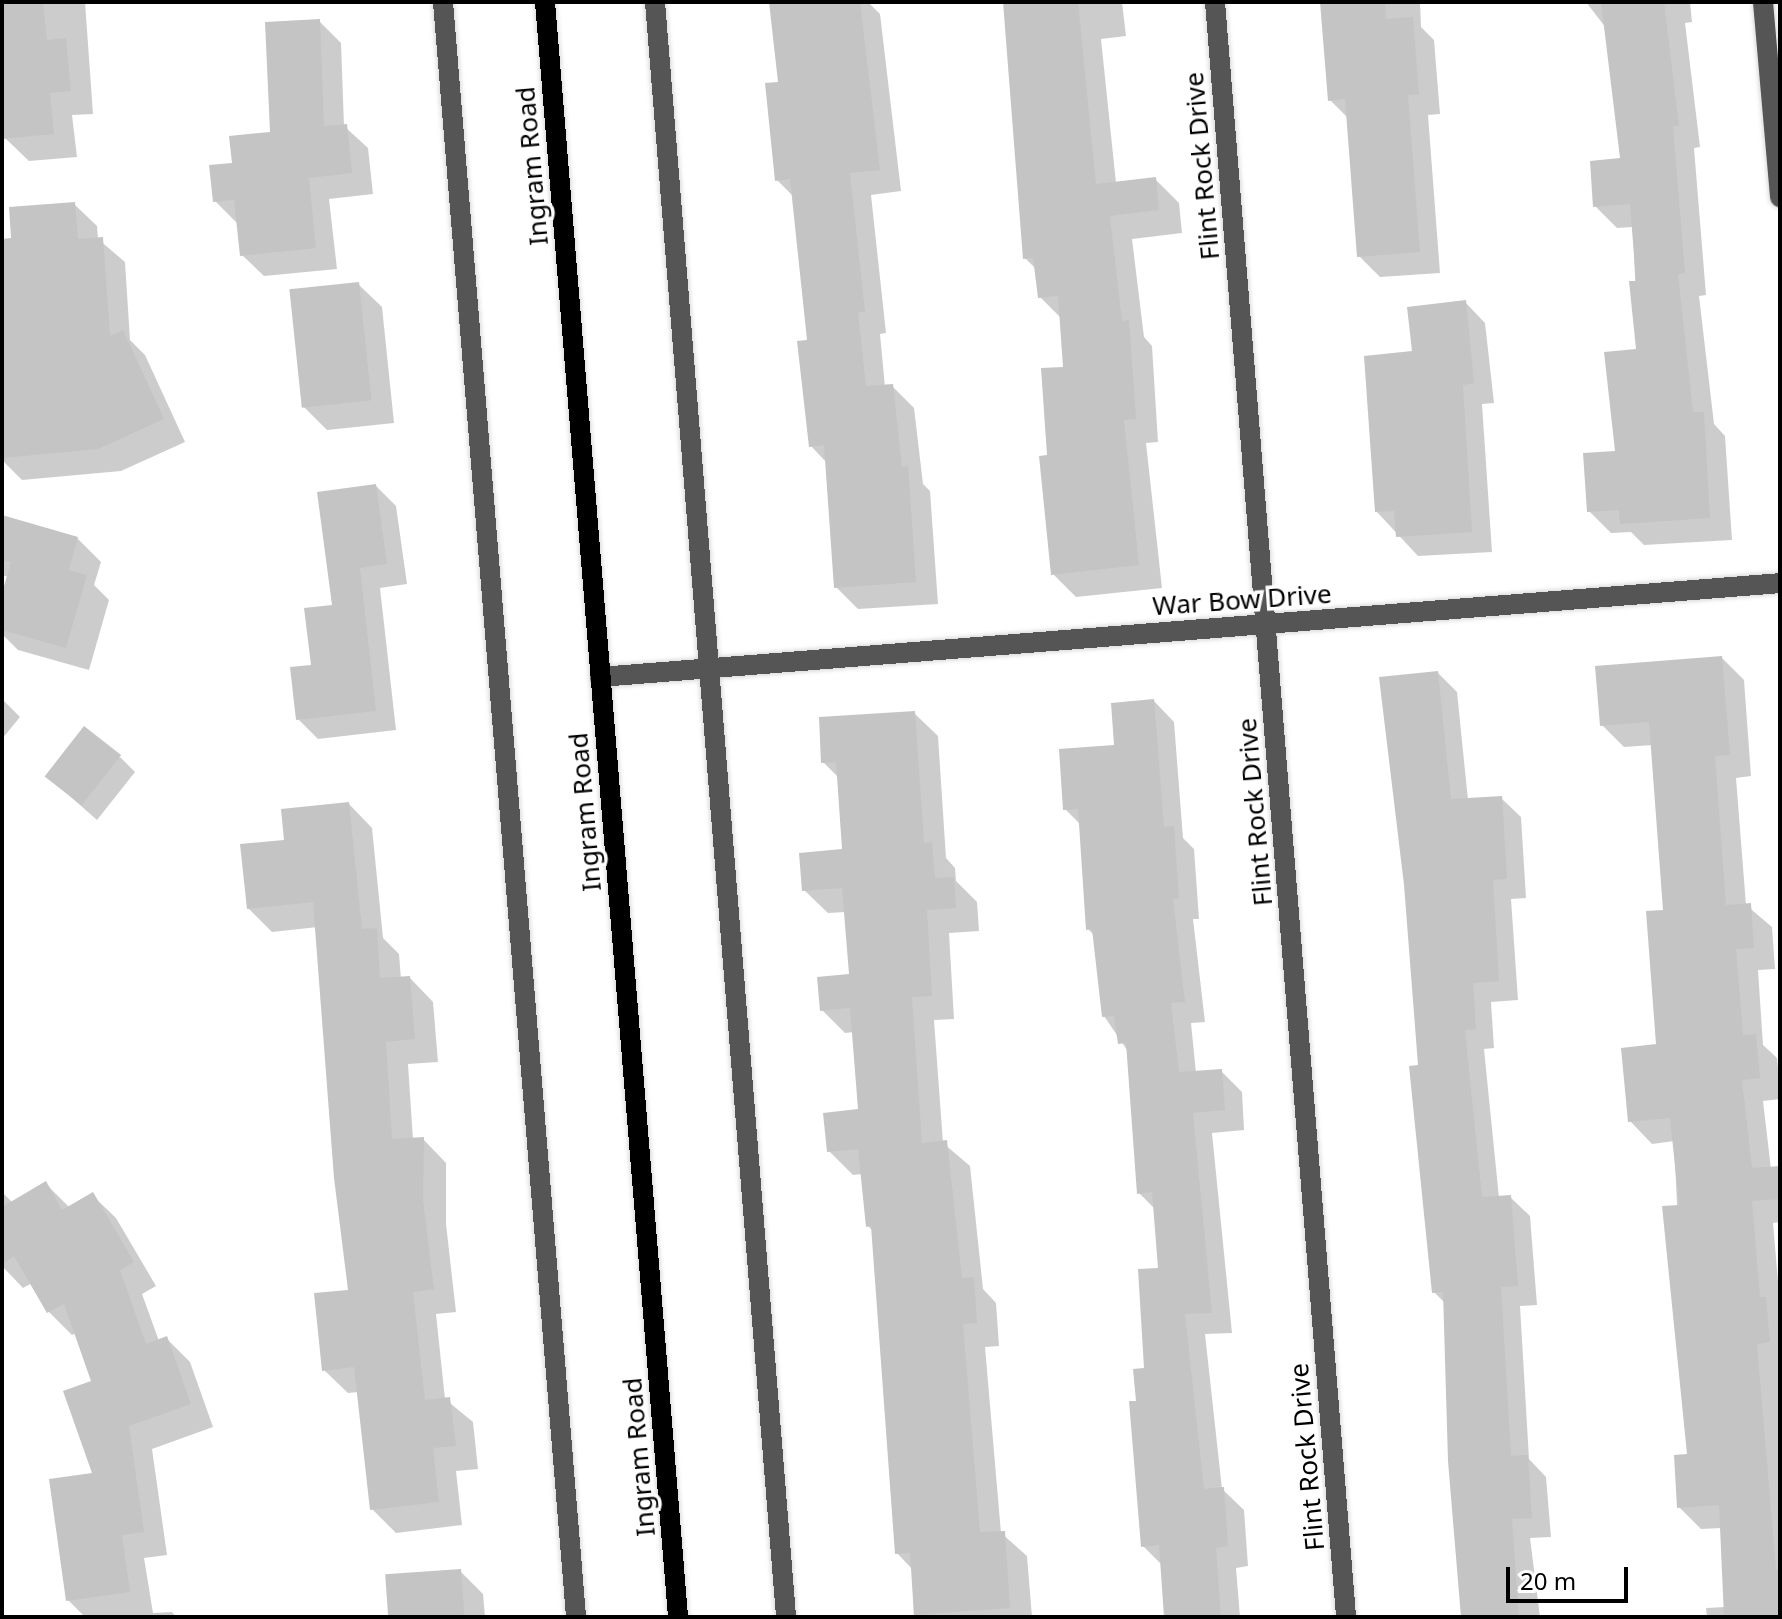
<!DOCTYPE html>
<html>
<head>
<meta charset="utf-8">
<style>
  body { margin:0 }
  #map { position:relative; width:1782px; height:1619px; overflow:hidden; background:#fff; font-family:"Noto Sans",sans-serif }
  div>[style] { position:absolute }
  .shadow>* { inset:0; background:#0003 }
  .building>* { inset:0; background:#c4c4c4; transform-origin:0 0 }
  .roads { filter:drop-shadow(0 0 2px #dbdbdb) drop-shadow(0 0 2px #dbdbdb) }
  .minor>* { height:20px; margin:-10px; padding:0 10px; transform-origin:10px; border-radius:10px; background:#555 }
  .major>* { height:20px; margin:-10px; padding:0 10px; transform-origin:10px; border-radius:10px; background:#000 }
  span { translate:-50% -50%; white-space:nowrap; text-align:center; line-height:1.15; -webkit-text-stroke:7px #fff; paint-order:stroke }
  .street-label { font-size:26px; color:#000 }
  .frame { position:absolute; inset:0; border:4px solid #000; pointer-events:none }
  .scale { position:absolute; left:1506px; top:1567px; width:122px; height:36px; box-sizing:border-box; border:4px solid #000; border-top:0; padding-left:10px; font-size:24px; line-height:28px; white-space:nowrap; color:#000; -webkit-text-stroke:6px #fff; paint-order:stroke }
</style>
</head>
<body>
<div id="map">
  <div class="shadow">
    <i style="clip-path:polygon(2px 2px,85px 2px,93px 114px,72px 115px,77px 157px,29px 161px,5px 138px)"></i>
    <i style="clip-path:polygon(771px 2px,868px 2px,880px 14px,901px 191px,871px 195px,886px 333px,880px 334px,885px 387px,892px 386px,914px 408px,923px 484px,930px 491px,938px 604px,858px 609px,836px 587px,827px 463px,811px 446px,809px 342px,793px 196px,777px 180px,781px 84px)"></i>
    <i style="clip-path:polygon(1004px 2px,1122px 2px,1126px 36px,1101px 39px,1116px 183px,1155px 179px,1179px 203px,1182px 233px,1132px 239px,1144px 337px,1152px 346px,1158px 442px,1146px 443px,1162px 588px,1076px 597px,1053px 574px,1049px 457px,1065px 369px,1062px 319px,1040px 297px,1036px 269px,1025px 258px)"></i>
    <i style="clip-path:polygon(1324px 2px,1420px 2px,1421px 27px,1434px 40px,1440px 114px,1428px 115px,1440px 273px,1380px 277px,1359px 256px,1349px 119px,1330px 100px)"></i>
    <i style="clip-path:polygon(1586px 2px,1690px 2px,1692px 22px,1685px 23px,1700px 147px,1694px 148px,1706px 295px,1699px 296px,1714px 424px,1725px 436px,1732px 540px,1644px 545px,1631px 532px,1611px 533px,1589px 511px,1617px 453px,1638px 351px,1633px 227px,1617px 228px,1595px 206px,1622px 160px,1606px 28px)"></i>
    <i style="clip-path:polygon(319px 21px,341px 43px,344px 126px,368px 148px,373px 194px,329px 199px,337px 269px,264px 276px,242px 255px,237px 223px,215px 201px,234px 165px,273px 134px)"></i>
    <i style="clip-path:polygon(74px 204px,97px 226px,98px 239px,125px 262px,130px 340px,145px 355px,185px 442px,121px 471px,22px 480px,2px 460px,2px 241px,14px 240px)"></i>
    <i style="clip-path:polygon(358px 284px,382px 307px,394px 423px,327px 430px,304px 407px)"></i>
    <i style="clip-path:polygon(1465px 302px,1485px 323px,1494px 403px,1482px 404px,1492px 552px,1418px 556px,1377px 512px,1414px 353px)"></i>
    <i style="clip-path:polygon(376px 486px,396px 506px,407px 584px,380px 588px,396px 730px,318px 739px,298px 719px)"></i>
    <i style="clip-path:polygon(2px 517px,77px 538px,101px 562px,94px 585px,109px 600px,89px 670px,18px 650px,2px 634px,9px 577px,2px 575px)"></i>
    <i style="clip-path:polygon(1722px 658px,1744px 680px,1751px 776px,1736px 778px,1746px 905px,1772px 927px,1775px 969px,1758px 970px,1763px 1045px,1777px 1058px,1780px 1089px,1780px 1099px,1763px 1101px,1771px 1169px,1780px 1168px,1780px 1222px,1773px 1223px,1780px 1305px,1780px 1617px,1707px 1617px,1706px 1608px,1725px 1607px,1722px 1528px,1701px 1529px,1679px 1507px,1689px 1456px,1674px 1141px,1652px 1144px,1630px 1121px,1659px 1046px,1665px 912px,1653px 745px,1624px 747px,1602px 725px)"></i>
    <i style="clip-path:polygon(1438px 673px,1457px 692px,1468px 800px,1501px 798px,1521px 817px,1526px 898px,1511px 899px,1518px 1000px,1491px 1002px,1494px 1048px,1484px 1049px,1499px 1198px,1510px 1197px,1530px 1216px,1537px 1305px,1520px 1306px,1529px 1459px,1546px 1477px,1551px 1537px,1530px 1538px,1540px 1617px,1464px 1617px,1445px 1303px,1434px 1292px,1420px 1067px)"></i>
    <i style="clip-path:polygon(2px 699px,20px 717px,2px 739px)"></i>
    <i style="clip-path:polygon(1154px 701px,1174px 722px,1183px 838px,1194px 849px,1199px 919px,1193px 919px,1205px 1022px,1191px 1023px,1196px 1073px,1221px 1071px,1242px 1092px,1244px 1130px,1212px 1133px,1232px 1333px,1205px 1334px,1222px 1489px,1244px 1510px,1248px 1566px,1236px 1568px,1240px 1617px,1166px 1617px,1162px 1565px,1143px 1546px,1139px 1403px,1160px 1270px,1155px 1209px,1139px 1193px,1129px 1053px,1104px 1016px,1095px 936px,1088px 929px,1081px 825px,1065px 809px)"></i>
    <i style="clip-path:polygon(914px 713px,938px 736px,946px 858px,955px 868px,956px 881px,977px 902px,979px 931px,949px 933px,954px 1019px,934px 1020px,943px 1143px,970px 1166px,983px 1289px,996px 1303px,999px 1346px,985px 1347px,1001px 1533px,1027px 1556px,1032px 1617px,914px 1617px,912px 1569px,897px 1553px,873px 1231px,868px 1226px,862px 1174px,853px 1175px,829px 1151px,860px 1111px,854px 1032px,845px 1033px,822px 1010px,851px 976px,846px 912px,828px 913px,804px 890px,844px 851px,839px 778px,823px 762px)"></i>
    <i style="clip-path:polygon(120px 757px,135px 772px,97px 820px,47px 776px)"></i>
    <i style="clip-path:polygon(349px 804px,372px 828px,383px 938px,399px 954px,401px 979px,410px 978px,433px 1002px,438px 1062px,408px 1064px,413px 1140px,423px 1139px,446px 1163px,446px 1224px,456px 1312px,436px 1314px,445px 1399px,473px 1422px,478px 1469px,456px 1471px,462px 1525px,396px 1533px,372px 1509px,359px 1392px,348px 1393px,324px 1370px,350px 1291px,318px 927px,272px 932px,248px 908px,286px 841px)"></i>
    <i style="clip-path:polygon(46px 1184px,70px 1208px,92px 1195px,116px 1218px,156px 1286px,142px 1294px,159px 1341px,166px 1338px,190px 1362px,213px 1427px,152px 1449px,167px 1555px,144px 1558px,153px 1613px,172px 1612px,176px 1617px,85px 1617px,68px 1600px,94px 1475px,94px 1382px,76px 1333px,72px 1335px,49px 1312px,32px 1283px,23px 1288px,2px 1266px,2px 1192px,13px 1203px)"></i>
    <i style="clip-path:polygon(460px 1571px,483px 1594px,485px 1617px,391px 1617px)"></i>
  </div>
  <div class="building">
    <i style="clip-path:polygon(43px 2px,47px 40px,66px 38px,71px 91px,50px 93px,54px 134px,2px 139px,2px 4px)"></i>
    <i style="clip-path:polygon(769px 2px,860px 2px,880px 170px,850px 173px,865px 312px,858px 312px,866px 386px,893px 384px,902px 467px,908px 466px,916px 582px,834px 588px,824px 445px,809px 447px,797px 341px,807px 340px,790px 179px,775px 181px,765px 83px,778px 82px)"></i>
    <i style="clip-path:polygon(1003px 2px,1078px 2px,1096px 184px,1156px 177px,1159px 210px,1110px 216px,1122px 321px,1129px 320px,1136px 419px,1124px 420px,1139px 565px,1051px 575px,1039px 456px,1047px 455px,1041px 368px,1063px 367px,1058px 296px,1038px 298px,1033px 258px,1023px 259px)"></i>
    <i style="clip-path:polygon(1320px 2px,1385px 2px,1386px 19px,1413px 17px,1419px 94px,1408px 95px,1420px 252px,1357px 257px,1345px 99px,1328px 101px)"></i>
    <i style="clip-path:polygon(1601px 2px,1664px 2px,1679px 126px,1673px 126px,1685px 273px,1678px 274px,1693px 412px,1704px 412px,1710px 518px,1620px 524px,1619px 510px,1587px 512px,1583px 453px,1615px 451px,1604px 352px,1636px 349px,1629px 281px,1636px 281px,1630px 204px,1593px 207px,1590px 161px,1620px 158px)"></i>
    <i style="clip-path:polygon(320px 19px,324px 126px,347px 124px,352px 173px,309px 178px,316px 248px,240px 256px,234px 200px,213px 202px,209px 165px,232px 163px,229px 136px,270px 132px,265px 22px)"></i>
    <i style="clip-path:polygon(75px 202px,78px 239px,103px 237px,110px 336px,123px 330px,164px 419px,98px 449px,2px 458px,2px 239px,11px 238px,9px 207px)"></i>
    <i style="left:359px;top:282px;width:119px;height:70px;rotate:84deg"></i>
    <i style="clip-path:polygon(1466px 300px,1474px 383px,1463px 385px,1472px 532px,1396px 537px,1394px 511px,1375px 512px,1364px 356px,1412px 351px,1407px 307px)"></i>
    <i style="clip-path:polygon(376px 484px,387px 564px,360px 568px,376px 711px,296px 720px,290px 667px,311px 665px,304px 608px,332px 605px,317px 492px)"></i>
    <i style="clip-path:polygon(2px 515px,78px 537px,69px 570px,87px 575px,66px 648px,2px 630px,2px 593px,11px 562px,2px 560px)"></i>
    <i style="clip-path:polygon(1722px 656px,1730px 755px,1715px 756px,1726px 905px,1751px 903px,1754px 948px,1736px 949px,1743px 1035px,1756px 1034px,1760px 1078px,1742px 1080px,1752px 1168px,1780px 1166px,1780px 1199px,1752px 1201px,1760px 1297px,1766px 1297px,1770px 1342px,1757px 1344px,1776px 1569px,1780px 1569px,1780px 1617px,1724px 1617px,1719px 1505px,1677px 1508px,1674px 1455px,1687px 1454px,1662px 1206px,1679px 1205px,1670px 1118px,1628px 1122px,1621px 1048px,1656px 1044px,1646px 911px,1663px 910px,1649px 722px,1600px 726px,1595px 666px)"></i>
    <i style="clip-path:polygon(1438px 671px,1451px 799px,1502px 796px,1507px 879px,1493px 880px,1499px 981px,1473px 983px,1476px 1029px,1465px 1030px,1482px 1197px,1511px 1195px,1518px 1286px,1501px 1287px,1511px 1456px,1528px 1455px,1532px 1518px,1512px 1519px,1519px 1617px,1461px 1617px,1448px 1461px,1443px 1292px,1432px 1293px,1409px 1066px,1418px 1065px,1404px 885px,1379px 677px)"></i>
    <i style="clip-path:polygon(1154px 699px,1164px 827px,1174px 826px,1179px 899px,1173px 899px,1185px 1002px,1171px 1003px,1179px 1072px,1222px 1069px,1225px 1110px,1193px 1113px,1212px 1313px,1185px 1314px,1204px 1489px,1224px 1487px,1228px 1546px,1216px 1548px,1221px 1617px,1164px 1617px,1159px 1545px,1141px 1547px,1129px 1401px,1136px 1401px,1133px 1369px,1144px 1368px,1138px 1269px,1158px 1268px,1152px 1192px,1137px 1194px,1126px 1043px,1118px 1044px,1114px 1016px,1102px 1017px,1092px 929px,1086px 930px,1078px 809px,1063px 810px,1059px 749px,1114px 745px,1111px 703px)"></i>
    <i style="clip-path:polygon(915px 711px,924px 843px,932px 842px,935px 878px,954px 877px,956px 908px,927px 910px,932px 996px,912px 997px,922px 1143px,947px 1140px,962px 1278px,974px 1277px,977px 1323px,963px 1324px,980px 1532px,1005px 1531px,1010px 1608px,914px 1615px,910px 1553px,895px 1554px,871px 1226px,866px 1227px,858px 1149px,827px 1152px,823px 1113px,858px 1109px,850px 1008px,820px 1011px,817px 977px,849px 974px,842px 888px,802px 891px,799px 853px,842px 849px,836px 762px,821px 763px,819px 717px)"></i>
    <i style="left:84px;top:726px;width:47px;height:64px;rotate:38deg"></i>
    <i style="clip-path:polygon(349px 802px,362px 929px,377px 928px,380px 978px,410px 976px,415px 1039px,386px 1042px,392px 1139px,424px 1137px,423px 1200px,434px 1289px,413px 1292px,425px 1400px,450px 1397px,456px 1446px,433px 1448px,439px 1502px,370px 1510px,354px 1367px,322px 1371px,314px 1293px,348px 1290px,334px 1178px,313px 902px,247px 909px,240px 844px,284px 840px,281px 809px)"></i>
    <i style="clip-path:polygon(46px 1181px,62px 1210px,93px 1192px,134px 1262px,120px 1270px,146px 1344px,167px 1336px,191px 1404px,129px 1426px,144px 1532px,122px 1535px,130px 1592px,66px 1601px,49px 1479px,92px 1473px,63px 1391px,91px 1381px,64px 1304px,47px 1313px,14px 1256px,2px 1264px,2px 1207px)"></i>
    <i style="left:461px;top:1569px;width:48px;height:76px;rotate:86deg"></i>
  </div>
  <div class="roads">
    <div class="minor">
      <i style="left:443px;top:2px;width:1620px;rotate:85.29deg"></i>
      <i style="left:655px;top:2px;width:1620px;rotate:85.36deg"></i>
      <i style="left:1215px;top:2px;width:1620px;rotate:85.36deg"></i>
      <i style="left:1763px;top:2px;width:196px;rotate:85deg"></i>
      <i style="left:600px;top:677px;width:1184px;rotate:-4.55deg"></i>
    </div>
    <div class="major">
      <i style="left:545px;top:2px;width:1620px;rotate:85.29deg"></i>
    </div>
  </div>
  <div class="street-label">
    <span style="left:532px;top:166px;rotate:-95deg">Ingram Road</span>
    <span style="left:1202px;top:166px;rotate:-95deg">Flint Rock Drive</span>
    <span style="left:1242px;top:600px;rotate:-4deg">War Bow Drive</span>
    <span style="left:585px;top:812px;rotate:-95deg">Ingram Road</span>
    <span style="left:1255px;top:812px;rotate:-95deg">Flint Rock Drive</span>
    <span style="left:639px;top:1457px;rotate:-95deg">Ingram Road</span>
    <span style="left:1307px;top:1457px;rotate:-95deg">Flint Rock Drive</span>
  </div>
  <div class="frame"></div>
  <div class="scale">20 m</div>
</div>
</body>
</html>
